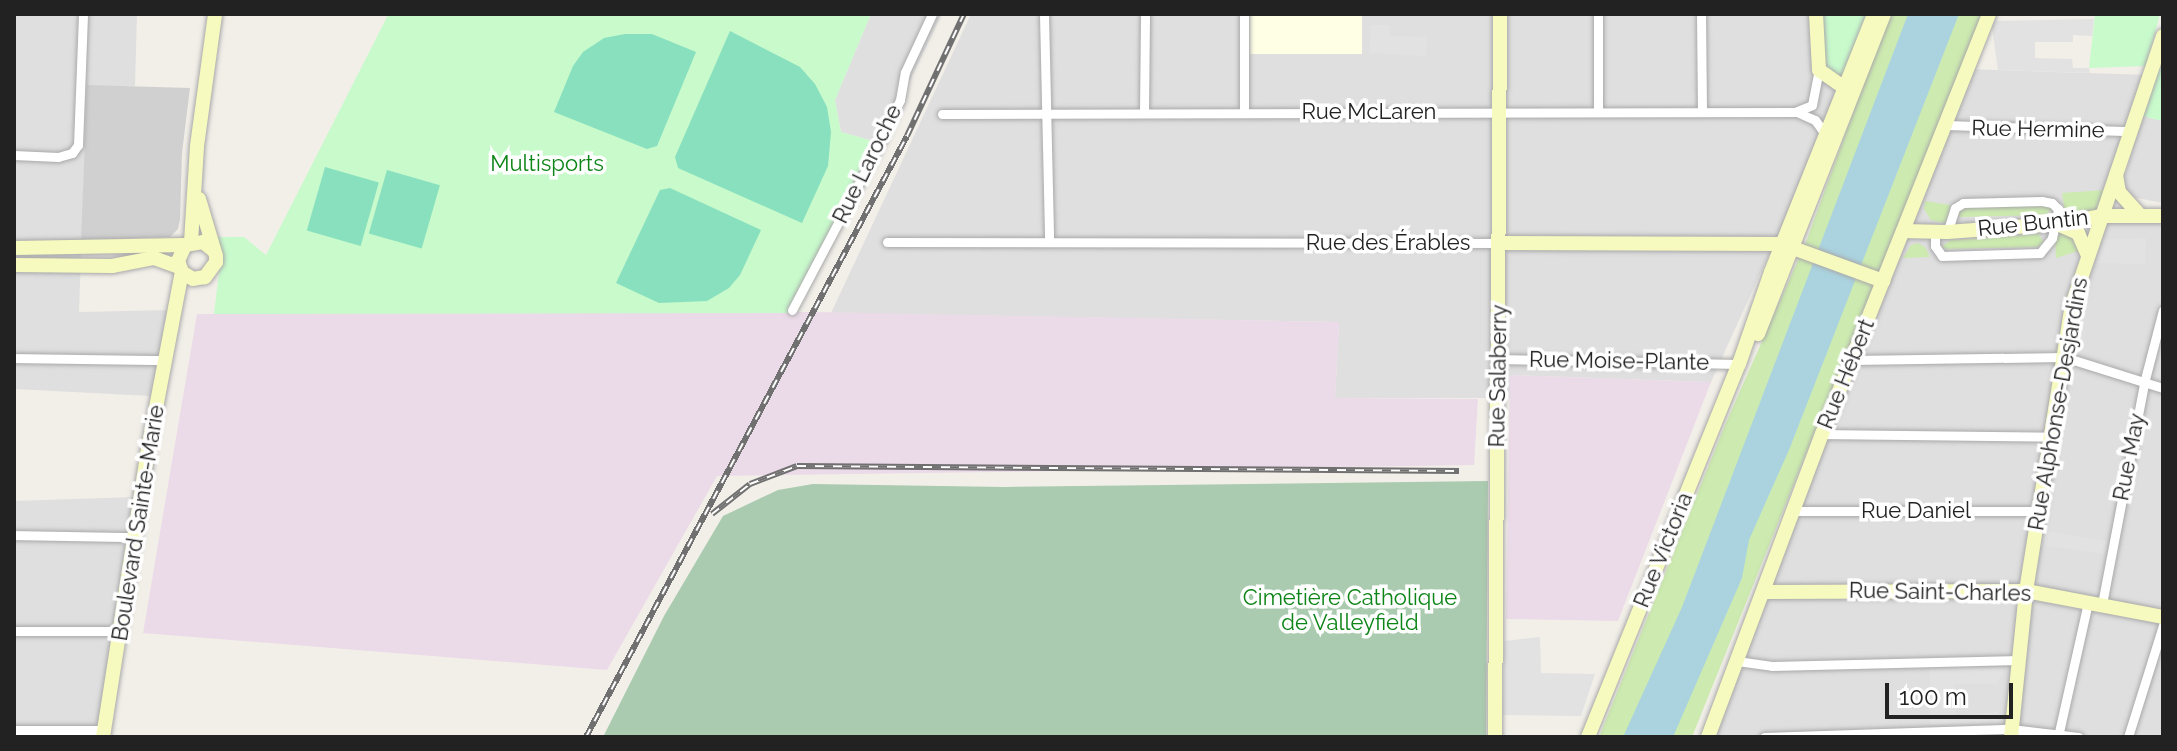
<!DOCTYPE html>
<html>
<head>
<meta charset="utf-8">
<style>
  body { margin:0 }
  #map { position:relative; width:2177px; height:751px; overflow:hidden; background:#f2efe9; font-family:Raleway,sans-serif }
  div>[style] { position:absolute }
  .residential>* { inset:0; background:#e0dfdf }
  .industrial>* { inset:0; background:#ebdbe8 }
  .education>* { inset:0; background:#ffffe5; transform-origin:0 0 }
  .religious>* { inset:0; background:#d0d0d0 }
  .grass>* { inset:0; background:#cdebb0 }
  .cemetery>* { inset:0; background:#aacbaf }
  .park>* { inset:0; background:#c8facc }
  .pitch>* { inset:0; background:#88e0be; transform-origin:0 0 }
  .parking>* { inset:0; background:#e2e2e2 }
  .water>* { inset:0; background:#aad3df }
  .roads { filter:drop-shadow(0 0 2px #a9a9a9) drop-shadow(0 0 2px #a9a9a9) }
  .street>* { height:9px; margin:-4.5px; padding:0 4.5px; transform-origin:4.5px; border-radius:4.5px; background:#fff }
  .secondary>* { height:14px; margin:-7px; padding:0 7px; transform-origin:7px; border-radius:7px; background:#f7fabf }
  .rail>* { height:6px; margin-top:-3px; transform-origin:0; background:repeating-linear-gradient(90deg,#fff 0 9px,#707070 0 18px); box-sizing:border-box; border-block:2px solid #707070 }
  span { translate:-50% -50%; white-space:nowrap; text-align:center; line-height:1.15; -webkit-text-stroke:7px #fff; paint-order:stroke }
  .street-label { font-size:22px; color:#222 }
  .park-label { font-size:22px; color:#0c8416 }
  .frame { position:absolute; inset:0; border:16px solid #222; pointer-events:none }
  .scale { position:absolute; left:1885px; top:683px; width:128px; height:36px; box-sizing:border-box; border:4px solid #222; border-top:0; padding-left:10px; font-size:24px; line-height:28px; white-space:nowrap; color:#222; -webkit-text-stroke:6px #fff; paint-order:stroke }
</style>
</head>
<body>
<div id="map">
  <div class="residential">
    <i style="clip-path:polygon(14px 14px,137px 14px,135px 86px,87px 86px,79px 312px,171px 310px,151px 396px,14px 389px)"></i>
    <i style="clip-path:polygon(871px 14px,942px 14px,880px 143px,841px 132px,835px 100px)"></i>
    <i style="clip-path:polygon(971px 14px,1816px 14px,1844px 89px,1711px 382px,1511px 375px,1510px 398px,1335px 398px,1339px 322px,831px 313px)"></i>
    <i style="clip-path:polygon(1966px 69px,2149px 75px,2102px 215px,2163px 216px,2163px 737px,1708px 737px)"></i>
    <i style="clip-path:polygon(2142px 116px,2163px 121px,2163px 203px,2131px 197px,2124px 190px,2123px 183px)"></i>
    <i style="clip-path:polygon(135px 497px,99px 737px,14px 737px,14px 501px)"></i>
  </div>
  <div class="industrial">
    <i style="clip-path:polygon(812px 312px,1339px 322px,1335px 398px,1478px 399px,1474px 465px,717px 476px,607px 670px,143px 633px,197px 314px)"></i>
    <i style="clip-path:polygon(1510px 375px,1711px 382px,1618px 621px,1506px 619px)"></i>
  </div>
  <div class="education">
    <i style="left:1250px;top:14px;width:112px;height:40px"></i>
  </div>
  <div class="religious">
    <i style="clip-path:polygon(87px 85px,190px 88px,182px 153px,180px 219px,178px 229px,170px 237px,81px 240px)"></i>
  </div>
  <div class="grass">
    <i style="clip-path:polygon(1889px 14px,1983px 14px,1692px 737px,1599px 737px,1725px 425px,1806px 242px)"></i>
    <i style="clip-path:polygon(2105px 190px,2094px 212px,2065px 212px,2062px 193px)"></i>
    <i style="clip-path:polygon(1925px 201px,1950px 205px,1948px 224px,1931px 220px,1924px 209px)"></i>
    <i style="clip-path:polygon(1967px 206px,2049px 206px,2053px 209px,2044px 215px,1959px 217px,1958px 209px)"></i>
    <i style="clip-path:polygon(2062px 233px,2069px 234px,2078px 251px,2056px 258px,2055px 237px)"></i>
    <i style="clip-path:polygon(2038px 234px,2044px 242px,2037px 247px,1946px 249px,1942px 246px,1951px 240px)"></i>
    <i style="clip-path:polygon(1918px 243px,1925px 247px,1930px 257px,1903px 258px,1911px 245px)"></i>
  </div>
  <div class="cemetery">
    <i style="clip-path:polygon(1488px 481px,1486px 737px,603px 737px,664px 616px,723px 516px,778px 490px,813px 484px,1004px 487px)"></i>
  </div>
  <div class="park">
    <i style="clip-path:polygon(871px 14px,835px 100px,841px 132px,880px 143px,797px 313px,214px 314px,220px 264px,215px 237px,244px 237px,266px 255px,388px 15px)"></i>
    <i style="clip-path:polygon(1816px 14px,1874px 14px,1844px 89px,1827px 79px)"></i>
    <i style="clip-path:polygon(2095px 14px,2160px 14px,2146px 66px,2089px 68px)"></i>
    <i style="clip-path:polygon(2163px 51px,2163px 121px,2142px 116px)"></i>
  </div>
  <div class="pitch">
    <i style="clip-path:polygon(730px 31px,800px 67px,815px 84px,827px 107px,831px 132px,828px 166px,802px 223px,678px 168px,675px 157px)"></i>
    <i style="clip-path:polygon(625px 34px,652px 34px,696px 52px,657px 146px,647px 149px,554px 112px,573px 66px,583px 52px,604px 38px)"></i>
    <i style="left:325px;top:167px;width:56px;height:66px;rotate:16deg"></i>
    <i style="left:387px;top:170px;width:55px;height:66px;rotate:16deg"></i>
    <i style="clip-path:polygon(670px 188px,761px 230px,740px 275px,729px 288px,707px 301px,659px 303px,616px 283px,660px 190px)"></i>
  </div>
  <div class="parking">
    <i style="clip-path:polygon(2094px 19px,2092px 36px,2073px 35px,2073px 42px,2035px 42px,2035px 58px,2072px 59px,2073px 68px,2089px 68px,2090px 73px,1998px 70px,1991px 21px)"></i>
    <i style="clip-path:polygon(1371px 25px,1389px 25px,1390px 36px,1427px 37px,1426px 56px,1369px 53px)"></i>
    <i style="clip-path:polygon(2146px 238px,2145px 264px,2093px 263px,2101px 240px)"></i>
    <i style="clip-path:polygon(2044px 530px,2108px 542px,2105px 554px,2041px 545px)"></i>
    <i style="clip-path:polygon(1540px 637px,1541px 673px,1595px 674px,1581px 716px,1503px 715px,1504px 641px)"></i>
    <i style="clip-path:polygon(1930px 667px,2003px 667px,2003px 675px,1996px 684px,1955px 684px,1956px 715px,1998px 712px,1999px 725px,1930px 724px)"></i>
  </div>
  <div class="water">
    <i style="clip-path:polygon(1908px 14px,1959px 14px,1789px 450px,1749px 540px,1742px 578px,1673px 737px,1623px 737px,1682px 607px)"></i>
  </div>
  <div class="roads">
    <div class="street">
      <i style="left:1044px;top:14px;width:228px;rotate:88.7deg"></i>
      <i style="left:1701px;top:14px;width:98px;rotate:89.4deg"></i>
      <i style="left:1244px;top:112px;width:98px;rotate:-90deg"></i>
      <i style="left:1598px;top:112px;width:98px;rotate:-90deg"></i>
      <i style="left:1144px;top:113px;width:99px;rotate:-89.4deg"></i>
      <i style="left:1799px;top:113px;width:17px;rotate:24deg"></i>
      <i style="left:1815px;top:120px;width:17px;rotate:54deg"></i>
      <i style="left:942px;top:114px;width:853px;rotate:-0.13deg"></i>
      <i style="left:1795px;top:112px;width:18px;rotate:-22deg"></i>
      <i style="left:1812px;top:105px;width:36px;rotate:-79deg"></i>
      <i style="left:1946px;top:125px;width:185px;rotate:1.9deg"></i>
      <i style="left:14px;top:155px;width:44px;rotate:2.6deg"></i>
      <i style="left:58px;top:157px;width:15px;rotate:-16deg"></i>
      <i style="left:72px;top:153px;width:10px;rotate:-53deg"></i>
      <i style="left:78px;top:145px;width:131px;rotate:-87.8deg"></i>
      <i style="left:1935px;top:231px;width:15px;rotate:90deg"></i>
      <i style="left:1935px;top:246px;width:12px;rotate:55deg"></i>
      <i style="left:1942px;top:256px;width:98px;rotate:-1.8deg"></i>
      <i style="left:2040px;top:253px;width:19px;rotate:-51deg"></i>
      <i style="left:2052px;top:238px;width:30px;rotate:-78deg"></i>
      <i style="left:2058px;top:209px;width:8px;rotate:-135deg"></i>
      <i style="left:2052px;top:203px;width:10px;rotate:-169deg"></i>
      <i style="left:2042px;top:201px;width:79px;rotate:178.5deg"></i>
      <i style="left:1963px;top:203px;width:9px;rotate:148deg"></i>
      <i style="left:1955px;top:208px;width:25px;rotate:108deg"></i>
      <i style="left:887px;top:242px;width:613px;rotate:0.09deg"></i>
      <i style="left:792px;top:310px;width:189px;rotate:-62.2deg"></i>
      <i style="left:880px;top:143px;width:47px;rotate:-65.1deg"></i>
      <i style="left:900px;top:100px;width:28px;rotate:-80deg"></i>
      <i style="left:905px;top:72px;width:64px;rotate:-65deg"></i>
      <i style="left:14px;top:358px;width:152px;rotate:0.8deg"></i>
      <i style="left:1498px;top:359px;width:241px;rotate:1.2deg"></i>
      <i style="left:1852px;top:360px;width:212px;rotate:-0.8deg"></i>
      <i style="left:2064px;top:357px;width:104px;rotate:17.4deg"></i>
      <i style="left:1822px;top:434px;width:230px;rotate:0.7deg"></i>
      <i style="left:1793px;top:511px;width:245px"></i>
      <i style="left:14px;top:535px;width:120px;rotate:1deg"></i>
      <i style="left:2102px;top:604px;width:225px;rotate:-79.2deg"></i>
      <i style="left:2144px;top:383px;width:75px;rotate:-75.4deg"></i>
      <i style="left:14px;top:631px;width:106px"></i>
      <i style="left:1737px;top:661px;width:35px;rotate:8deg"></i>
      <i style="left:1772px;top:666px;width:247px;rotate:-1.4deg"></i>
      <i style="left:14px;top:730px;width:90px"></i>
      <i style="left:2059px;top:732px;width:133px;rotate:-77.4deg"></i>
      <i style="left:1764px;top:737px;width:247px;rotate:-1.9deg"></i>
      <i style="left:2011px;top:729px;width:68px;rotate:6.7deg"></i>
      <i style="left:2128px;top:737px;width:117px;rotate:-72.6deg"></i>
    </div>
    <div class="secondary">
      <i style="left:1816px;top:14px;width:56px;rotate:86.9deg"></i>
      <i style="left:1819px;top:70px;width:39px;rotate:35deg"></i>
      <i style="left:2116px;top:175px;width:17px;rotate:80deg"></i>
      <i style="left:2119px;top:192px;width:30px;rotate:48deg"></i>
      <i style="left:199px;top:199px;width:59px;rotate:73.4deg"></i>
      <i style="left:216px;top:256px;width:6px;rotate:90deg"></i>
      <i style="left:216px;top:262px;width:19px;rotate:126deg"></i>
      <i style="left:205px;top:277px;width:12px;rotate:171deg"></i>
      <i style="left:193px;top:279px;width:13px;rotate:-148deg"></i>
      <i style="left:182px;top:272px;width:12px;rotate:-110deg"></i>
      <i style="left:178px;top:261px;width:17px;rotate:-66deg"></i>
      <i style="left:185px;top:245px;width:18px;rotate:-9deg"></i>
      <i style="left:203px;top:242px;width:13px;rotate:39deg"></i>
      <i style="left:2060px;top:225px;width:20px;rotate:24deg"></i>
      <i style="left:2078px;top:233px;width:24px;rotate:66deg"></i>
      <i style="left:1903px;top:231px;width:44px;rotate:1.3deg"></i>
      <i style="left:1947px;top:232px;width:110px;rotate:-4.2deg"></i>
      <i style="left:2057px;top:224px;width:46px;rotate:-10.1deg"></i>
      <i style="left:2102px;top:216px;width:61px"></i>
      <i style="left:191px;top:242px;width:96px;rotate:-86.4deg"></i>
      <i style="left:197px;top:146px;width:133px;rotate:-82.2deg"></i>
      <i style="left:1500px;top:243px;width:282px;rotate:0.2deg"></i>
      <i style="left:1782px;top:244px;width:108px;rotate:20.1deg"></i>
      <i style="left:14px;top:248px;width:171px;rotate:-1deg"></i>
      <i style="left:14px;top:265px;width:98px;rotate:0.6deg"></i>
      <i style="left:112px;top:266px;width:43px;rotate:-10.8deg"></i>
      <i style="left:154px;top:258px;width:27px;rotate:20deg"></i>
      <i style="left:1758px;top:334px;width:344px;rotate:-68.5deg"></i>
      <i style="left:1763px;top:592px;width:263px;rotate:-0.2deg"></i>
      <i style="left:2026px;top:591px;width:139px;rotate:10.7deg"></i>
      <i style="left:103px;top:737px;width:285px;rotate:-81.1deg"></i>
      <i style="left:147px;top:455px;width:186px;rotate:-79.2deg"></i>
      <i style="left:1495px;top:737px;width:723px;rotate:-89.6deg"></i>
      <i style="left:1588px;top:737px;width:402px;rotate:-68deg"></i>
      <i style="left:1739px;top:364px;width:97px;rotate:-70.8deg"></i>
      <i style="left:1771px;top:272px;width:278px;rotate:-68.2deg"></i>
      <i style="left:1708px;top:737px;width:324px;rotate:-69.4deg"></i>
      <i style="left:1822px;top:434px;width:452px;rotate:-68.3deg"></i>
      <i style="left:2011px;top:737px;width:147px;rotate:-84.1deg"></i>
      <i style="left:2026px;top:591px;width:290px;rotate:-80.9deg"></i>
      <i style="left:2072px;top:305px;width:284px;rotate:-71.3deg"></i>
    </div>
  </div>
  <div class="rail">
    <i style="left:712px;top:514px;width:48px;rotate:-38.3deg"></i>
    <i style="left:750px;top:484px;width:50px;rotate:-21deg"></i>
    <i style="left:797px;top:466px;width:662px;rotate:0.43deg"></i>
    <i style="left:586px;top:737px;width:681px;rotate:-61.89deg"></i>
    <i style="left:907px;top:136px;width:135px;rotate:-65deg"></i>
  </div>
  <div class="street-label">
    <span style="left:1369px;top:112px">Rue McLaren</span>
    <span style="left:2038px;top:129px;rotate:1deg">Rue Hermine</span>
    <span style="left:867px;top:164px;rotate:-64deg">Rue Laroche</span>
    <span style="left:2033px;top:223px;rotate:-6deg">Rue Buntin</span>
    <span style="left:1388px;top:243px">Rue des Érables</span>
    <span style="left:1619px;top:361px;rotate:1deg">Rue Moise-Plante</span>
    <span style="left:1846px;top:374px;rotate:-68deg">Rue Hébert</span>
    <span style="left:1498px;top:376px;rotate:-89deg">Rue Salaberry</span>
    <span style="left:2058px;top:404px;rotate:-80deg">Rue Alphonse-Desjardins</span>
    <span style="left:2129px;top:457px;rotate:-79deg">Rue May</span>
    <span style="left:1916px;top:511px">Rue Daniel</span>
    <span style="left:138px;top:523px;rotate:-81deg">Boulevard Sainte-Marie</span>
    <span style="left:1663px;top:550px;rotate:-68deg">Rue Victoria</span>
    <span style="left:1940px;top:592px;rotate:1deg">Rue Saint-Charles</span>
  </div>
  <div class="park-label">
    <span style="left:547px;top:164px">Multisports</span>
    <span style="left:1350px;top:610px">Cimetière Catholique<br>de Valleyfield</span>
  </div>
  <div class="frame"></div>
  <div class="scale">100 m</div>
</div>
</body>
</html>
